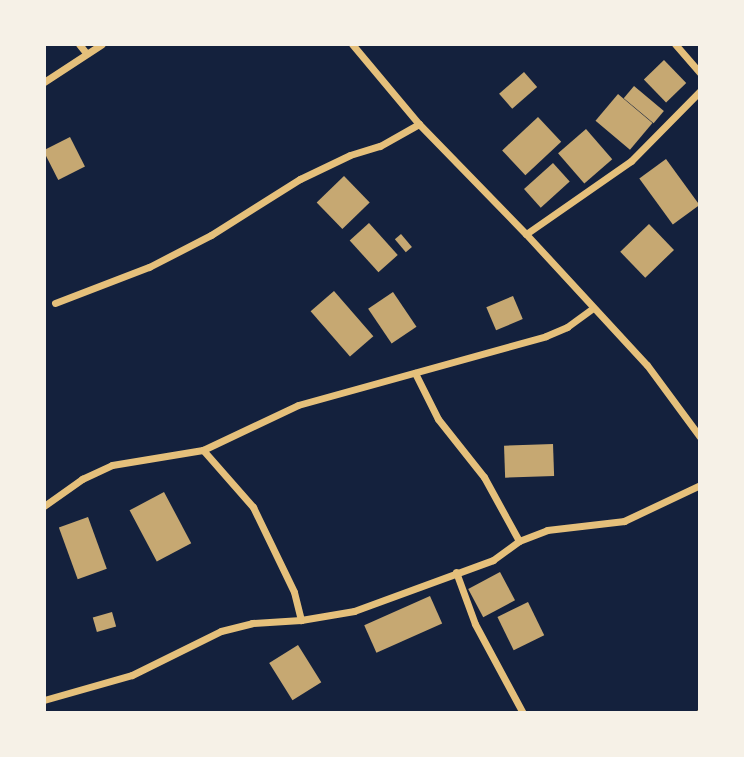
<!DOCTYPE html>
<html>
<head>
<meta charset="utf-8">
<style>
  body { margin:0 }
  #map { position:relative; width:744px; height:757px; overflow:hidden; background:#14213d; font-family:Ubuntu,sans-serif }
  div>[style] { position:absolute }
  .building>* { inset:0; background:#c6a872; transform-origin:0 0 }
  .minor>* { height:7px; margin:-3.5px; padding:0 3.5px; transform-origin:3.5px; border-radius:3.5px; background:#e5c07b }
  span { translate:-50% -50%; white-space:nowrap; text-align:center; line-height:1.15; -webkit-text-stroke:6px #f6f1e7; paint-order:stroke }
  .frame { position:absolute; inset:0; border:46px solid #f6f1e7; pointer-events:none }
</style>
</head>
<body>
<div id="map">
  <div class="building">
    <i style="left:664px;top:60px;width:32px;height:28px;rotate:46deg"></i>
    <i style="left:524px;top:72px;width:20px;height:33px;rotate:49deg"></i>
    <i style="left:634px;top:86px;width:39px;height:16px;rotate:40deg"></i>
    <i style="left:618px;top:94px;width:45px;height:35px;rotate:40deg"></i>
    <i style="left:538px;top:117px;width:34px;height:49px;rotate:47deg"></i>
    <i style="left:586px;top:129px;width:40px;height:37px;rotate:49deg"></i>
    <i style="left:70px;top:137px;width:33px;height:30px;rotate:63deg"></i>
    <i style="left:666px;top:159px;width:57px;height:33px;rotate:54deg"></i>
    <i style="left:553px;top:163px;width:25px;height:39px;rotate:48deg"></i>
    <i style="left:344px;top:176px;width:37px;height:38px;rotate:46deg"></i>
    <i style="left:369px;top:223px;width:43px;height:26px;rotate:48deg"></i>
    <i style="left:649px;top:224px;width:36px;height:40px;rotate:46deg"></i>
    <i style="left:401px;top:234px;width:17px;height:8px;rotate:50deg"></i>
    <i style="left:334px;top:291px;width:60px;height:31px;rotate:49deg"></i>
    <i style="left:393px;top:292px;width:42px;height:30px;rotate:56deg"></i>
    <i style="left:513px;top:296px;width:25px;height:29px;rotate:67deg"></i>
    <i style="left:553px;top:444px;width:32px;height:49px;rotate:88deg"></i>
    <i style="left:164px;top:492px;width:58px;height:39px;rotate:62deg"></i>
    <i style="left:88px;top:517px;width:55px;height:31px;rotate:70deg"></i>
    <i style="left:500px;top:572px;width:32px;height:36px;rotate:62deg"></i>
    <i style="left:430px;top:596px;width:30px;height:72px;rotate:66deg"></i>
    <i style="left:528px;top:602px;width:37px;height:34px;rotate:64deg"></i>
    <i style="left:112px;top:612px;width:15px;height:20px;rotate:74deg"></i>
    <i style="left:298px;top:645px;width:44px;height:34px;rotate:58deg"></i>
  </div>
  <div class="minor">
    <i style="left:79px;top:44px;width:11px;rotate:52deg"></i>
    <i style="left:352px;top:44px;width:104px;rotate:50.1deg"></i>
    <i style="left:419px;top:124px;width:153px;rotate:45.8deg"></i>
    <i style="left:526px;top:234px;width:178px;rotate:47.3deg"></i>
    <i style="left:647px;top:365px;width:89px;rotate:53.6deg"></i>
    <i style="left:675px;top:44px;width:38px;rotate:49deg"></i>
    <i style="left:44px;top:82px;width:69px;rotate:-33.2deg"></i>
    <i style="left:526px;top:234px;width:128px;rotate:-34.8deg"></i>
    <i style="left:631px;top:161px;width:98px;rotate:-45.4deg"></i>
    <i style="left:55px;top:303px;width:101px;rotate:-21deg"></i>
    <i style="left:149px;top:267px;width:70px;rotate:-27.3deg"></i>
    <i style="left:211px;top:235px;width:105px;rotate:-32.2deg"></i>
    <i style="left:300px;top:179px;width:55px;rotate:-25.6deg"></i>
    <i style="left:350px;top:155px;width:31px;rotate:-17deg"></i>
    <i style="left:380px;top:146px;width:45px;rotate:-29.4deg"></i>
    <i style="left:415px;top:373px;width:51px;rotate:63.4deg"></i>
    <i style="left:438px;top:419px;width:74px;rotate:51.6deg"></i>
    <i style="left:484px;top:477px;width:73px;rotate:61.3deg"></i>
    <i style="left:203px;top:450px;width:76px;rotate:48.7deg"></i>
    <i style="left:253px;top:507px;width:94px;rotate:64.2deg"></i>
    <i style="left:294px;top:592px;width:29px;rotate:76deg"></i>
    <i style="left:44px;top:506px;width:47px;rotate:-35.4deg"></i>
    <i style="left:82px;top:479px;width:33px;rotate:-25deg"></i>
    <i style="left:112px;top:465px;width:92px;rotate:-9.4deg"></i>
    <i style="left:203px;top:450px;width:105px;rotate:-25.3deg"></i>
    <i style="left:298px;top:405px;width:257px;rotate:-15.5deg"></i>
    <i style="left:546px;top:336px;width:23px;rotate:-23deg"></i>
    <i style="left:567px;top:327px;width:31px;rotate:-36deg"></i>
    <i style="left:456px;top:572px;width:55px;rotate:69.9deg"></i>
    <i style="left:475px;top:624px;width:101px;rotate:61.7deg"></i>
    <i style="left:44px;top:700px;width:91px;rotate:-15.9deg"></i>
    <i style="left:132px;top:675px;width:99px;rotate:-26.3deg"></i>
    <i style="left:221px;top:631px;width:32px;rotate:-14deg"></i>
    <i style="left:252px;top:623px;width:49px;rotate:-3.5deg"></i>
    <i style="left:301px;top:620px;width:54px;rotate:-9.6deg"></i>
    <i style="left:354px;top:611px;width:148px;rotate:-20.1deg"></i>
    <i style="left:493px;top:560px;width:32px;rotate:-36deg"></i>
    <i style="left:519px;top:541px;width:30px;rotate:-21deg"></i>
    <i style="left:547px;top:530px;width:78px;rotate:-6.7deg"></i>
    <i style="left:624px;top:521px;width:84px;rotate:-25.3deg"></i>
    <i style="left:699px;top:713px;width:1px"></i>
  </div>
  <div class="frame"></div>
</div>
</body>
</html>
